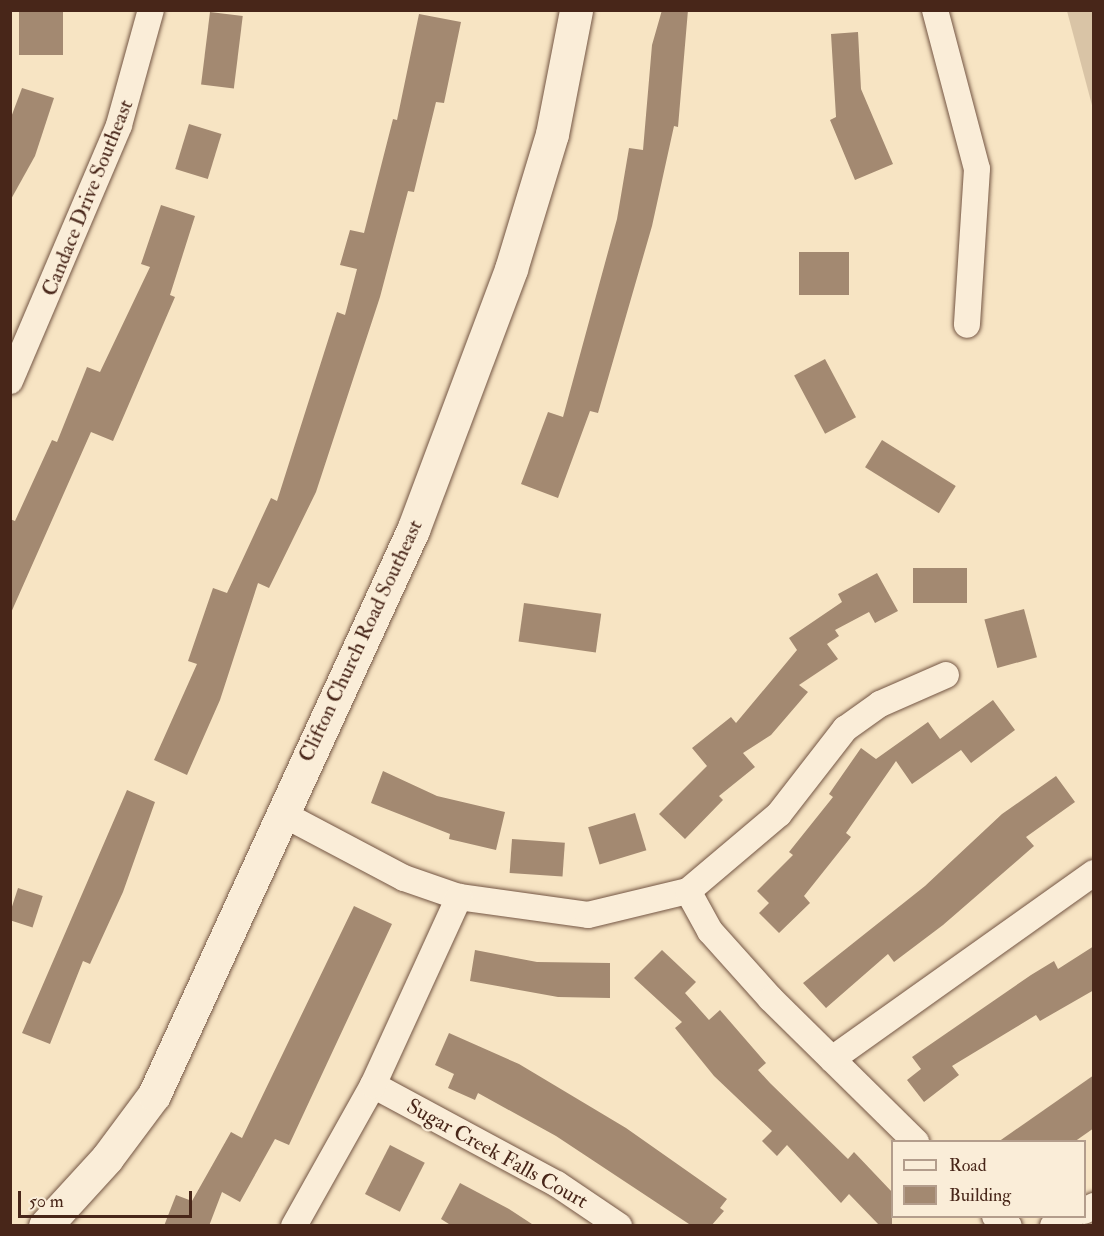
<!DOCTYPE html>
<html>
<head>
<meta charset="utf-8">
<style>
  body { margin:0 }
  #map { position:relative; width:1104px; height:1236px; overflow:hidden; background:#f7e4c3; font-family:"IM FELL Double Pica",serif }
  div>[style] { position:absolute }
  .green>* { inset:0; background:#d9c4a6 }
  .building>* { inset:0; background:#a38971; transform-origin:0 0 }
  .roads { filter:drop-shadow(0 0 2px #745644) drop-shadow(0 0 2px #745644) }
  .street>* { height:26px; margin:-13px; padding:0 13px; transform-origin:13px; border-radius:13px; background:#faedd8 }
  .secondary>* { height:33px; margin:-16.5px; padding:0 16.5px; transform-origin:16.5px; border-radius:16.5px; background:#faedd8 }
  span { translate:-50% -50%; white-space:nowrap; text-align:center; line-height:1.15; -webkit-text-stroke:4.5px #faedd8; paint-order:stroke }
  .street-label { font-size:21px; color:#482619 }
  .frame { position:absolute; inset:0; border:12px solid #482619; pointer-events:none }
  .legend { position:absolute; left:891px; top:1140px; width:195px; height:78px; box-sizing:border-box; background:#faedd8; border:2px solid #b39d8c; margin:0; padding:8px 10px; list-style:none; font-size:18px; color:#482619 }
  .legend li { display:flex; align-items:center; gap:12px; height:30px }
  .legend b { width:30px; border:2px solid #b39d8c }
  .scale { position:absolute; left:18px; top:1191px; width:174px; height:27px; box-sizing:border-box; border:3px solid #482619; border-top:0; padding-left:8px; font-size:18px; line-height:21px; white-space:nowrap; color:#482619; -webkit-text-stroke:4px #faedd8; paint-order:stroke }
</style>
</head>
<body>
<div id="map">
  <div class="green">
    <i style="clip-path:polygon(1067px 11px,1093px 11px,1093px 109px)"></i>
  </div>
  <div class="building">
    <i style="left:19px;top:10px;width:44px;height:45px"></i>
    <i style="clip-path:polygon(662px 10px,688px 10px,678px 127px,674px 126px,652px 226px,598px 413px,590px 411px,558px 498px,521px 484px,548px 412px,563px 417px,617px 219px,629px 148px,643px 150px,652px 45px)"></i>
    <i style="left:210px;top:12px;width:33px;height:73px;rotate:7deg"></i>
    <i style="clip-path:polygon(419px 14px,461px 22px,444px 103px,436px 102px,414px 192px,408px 191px,380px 297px,316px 492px,269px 588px,258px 583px,220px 700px,187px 775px,154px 760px,197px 664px,188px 661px,213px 588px,227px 593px,271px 498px,277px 501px,337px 312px,345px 315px,357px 269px,340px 265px,350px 230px,364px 233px,393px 119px,397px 120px)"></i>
    <i style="clip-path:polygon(858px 32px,861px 89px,893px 164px,855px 180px,830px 120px,836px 117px,831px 34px)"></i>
    <i style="clip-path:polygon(22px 88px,54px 98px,35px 156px,10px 201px,10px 120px)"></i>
    <i style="left:189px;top:124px;width:34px;height:47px;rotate:17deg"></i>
    <i style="clip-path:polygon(161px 205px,195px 216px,170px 295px,175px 297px,113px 441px,91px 432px,10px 615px,10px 519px,15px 521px,52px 440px,57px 442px,87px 367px,100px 372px,150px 267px,141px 264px)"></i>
    <i style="left:799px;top:252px;width:50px;height:43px"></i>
    <i style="left:825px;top:359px;width:66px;height:35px;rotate:62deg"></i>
    <i style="left:882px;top:440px;width:87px;height:32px;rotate:32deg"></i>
    <i style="left:913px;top:568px;width:54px;height:35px"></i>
    <i style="clip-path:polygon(877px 573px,898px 611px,875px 623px,869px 612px,835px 630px,839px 636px,827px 644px,838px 659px,799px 685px,808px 692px,771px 735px,743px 753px,755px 767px,719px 796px,723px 800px,685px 839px,659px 814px,707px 766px,692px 748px,731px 717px,736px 723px,797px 650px,789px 638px,842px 602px,838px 594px)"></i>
    <i style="left:524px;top:603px;width:78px;height:39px;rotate:8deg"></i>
    <i style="left:1024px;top:609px;width:50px;height:41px;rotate:75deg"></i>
    <i style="clip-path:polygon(993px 700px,1015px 730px,971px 763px,961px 750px,912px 784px,896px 761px,846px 833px,851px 837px,804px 896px,810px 903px,779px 933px,759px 913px,769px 903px,757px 891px,793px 855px,789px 852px,833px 797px,829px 794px,861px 748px,876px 759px,928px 722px,940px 739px)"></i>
    <i style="clip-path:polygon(383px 771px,437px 796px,505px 812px,496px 850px,449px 839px,450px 834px,371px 803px)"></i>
    <i style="clip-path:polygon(1056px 776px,1075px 802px,1026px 837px,1034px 846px,943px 925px,894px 962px,888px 954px,826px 1008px,803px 983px,925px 886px,1002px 814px)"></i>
    <i style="clip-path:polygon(127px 790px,155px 802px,123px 892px,90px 964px,83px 961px,50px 1044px,22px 1033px)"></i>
    <i style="left:635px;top:813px;width:39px;height:49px;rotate:73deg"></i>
    <i style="left:512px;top:839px;width:53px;height:34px;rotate:4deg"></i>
    <i style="left:18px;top:888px;width:26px;height:33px;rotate:18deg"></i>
    <i style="clip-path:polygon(354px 906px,392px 924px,289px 1145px,275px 1139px,240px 1202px,222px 1192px,209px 1226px,164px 1226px,176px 1195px,192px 1201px,231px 1132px,242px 1138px)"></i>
    <i style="clip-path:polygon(1094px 946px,1094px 990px,1040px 1021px,1036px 1015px,952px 1066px,959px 1075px,924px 1102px,907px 1080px,921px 1069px,912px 1057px,1031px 975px,1054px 961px,1058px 969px)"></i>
    <i style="clip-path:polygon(475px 950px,537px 962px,610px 963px,610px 998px,558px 997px,470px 981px)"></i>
    <i style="clip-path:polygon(662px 950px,696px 982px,685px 993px,709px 1020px,720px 1010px,766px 1063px,758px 1070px,770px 1083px,848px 1159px,854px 1152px,892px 1192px,892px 1226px,880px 1226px,849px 1194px,841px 1203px,787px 1145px,777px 1156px,762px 1141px,772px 1131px,714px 1076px,675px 1028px,682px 1022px,634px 978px)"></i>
    <i style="clip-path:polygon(449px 1033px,519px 1064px,626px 1128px,727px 1199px,720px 1208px,724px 1211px,711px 1226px,692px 1226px,556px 1136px,478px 1093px,475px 1100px,448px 1088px,454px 1074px,435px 1065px)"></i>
    <i style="clip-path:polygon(1094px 1075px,1094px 1128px,1074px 1142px,998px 1142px)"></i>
    <i style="left:390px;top:1145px;width:39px;height:55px;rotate:27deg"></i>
    <i style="clip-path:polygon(460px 1183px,509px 1209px,535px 1226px,452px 1226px,441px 1219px)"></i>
  </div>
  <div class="roads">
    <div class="street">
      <i style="left:935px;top:10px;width:164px;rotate:75.2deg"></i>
      <i style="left:977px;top:169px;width:156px;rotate:93.7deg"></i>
      <i style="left:10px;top:381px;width:278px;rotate:-66.9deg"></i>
      <i style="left:119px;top:125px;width:119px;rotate:-74.5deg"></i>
      <i style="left:281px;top:813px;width:139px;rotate:27.9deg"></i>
      <i style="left:404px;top:878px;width:58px;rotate:19.1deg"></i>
      <i style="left:459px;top:897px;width:130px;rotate:7.9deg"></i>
      <i style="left:588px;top:915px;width:103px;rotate:-13.5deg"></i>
      <i style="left:688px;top:891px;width:119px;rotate:-40.2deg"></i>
      <i style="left:779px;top:814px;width:108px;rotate:-52.2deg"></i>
      <i style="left:845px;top:729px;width:43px;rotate:-35.5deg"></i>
      <i style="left:880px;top:704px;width:72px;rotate:-23.7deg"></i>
      <i style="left:688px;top:891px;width:46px;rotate:61.2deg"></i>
      <i style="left:710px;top:931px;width:91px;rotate:48.1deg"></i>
      <i style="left:771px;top:999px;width:204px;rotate:44.6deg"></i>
      <i style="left:832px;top:1059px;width:321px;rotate:-35.4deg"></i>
      <i style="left:373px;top:1085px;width:209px;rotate:28.3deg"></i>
      <i style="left:557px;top:1184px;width:75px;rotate:34.1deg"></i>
      <i style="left:1084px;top:1211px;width:11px;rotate:-27deg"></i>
      <i style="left:995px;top:1216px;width:17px;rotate:36deg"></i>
      <i style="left:294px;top:1226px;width:162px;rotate:-60.7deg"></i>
      <i style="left:373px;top:1085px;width:207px;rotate:-65.4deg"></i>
      <i style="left:1053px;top:1226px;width:21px;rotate:-28deg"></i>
    </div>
    <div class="secondary">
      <i style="left:45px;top:1226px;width:92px;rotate:-47.6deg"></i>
      <i style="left:107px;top:1158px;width:79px;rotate:-53.3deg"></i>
      <i style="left:154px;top:1095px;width:622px;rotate:-65.37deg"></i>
      <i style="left:413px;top:530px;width:279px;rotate:-69.4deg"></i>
      <i style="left:511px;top:269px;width:141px;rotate:-73.1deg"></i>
      <i style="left:552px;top:134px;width:126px;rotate:-79deg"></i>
    </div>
  </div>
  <div class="street-label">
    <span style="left:88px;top:198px;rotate:-68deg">Candace Drive Southeast</span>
    <span style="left:361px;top:641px;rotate:-65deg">Clifton Church Road Southeast</span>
    <span style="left:497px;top:1154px;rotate:29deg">Sugar Creek Falls Court</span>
  </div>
  <div class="frame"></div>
  <ul class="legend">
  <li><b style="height:8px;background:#faedd8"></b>Road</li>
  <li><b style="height:16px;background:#a38971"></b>Building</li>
  </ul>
  <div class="scale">50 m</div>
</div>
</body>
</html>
